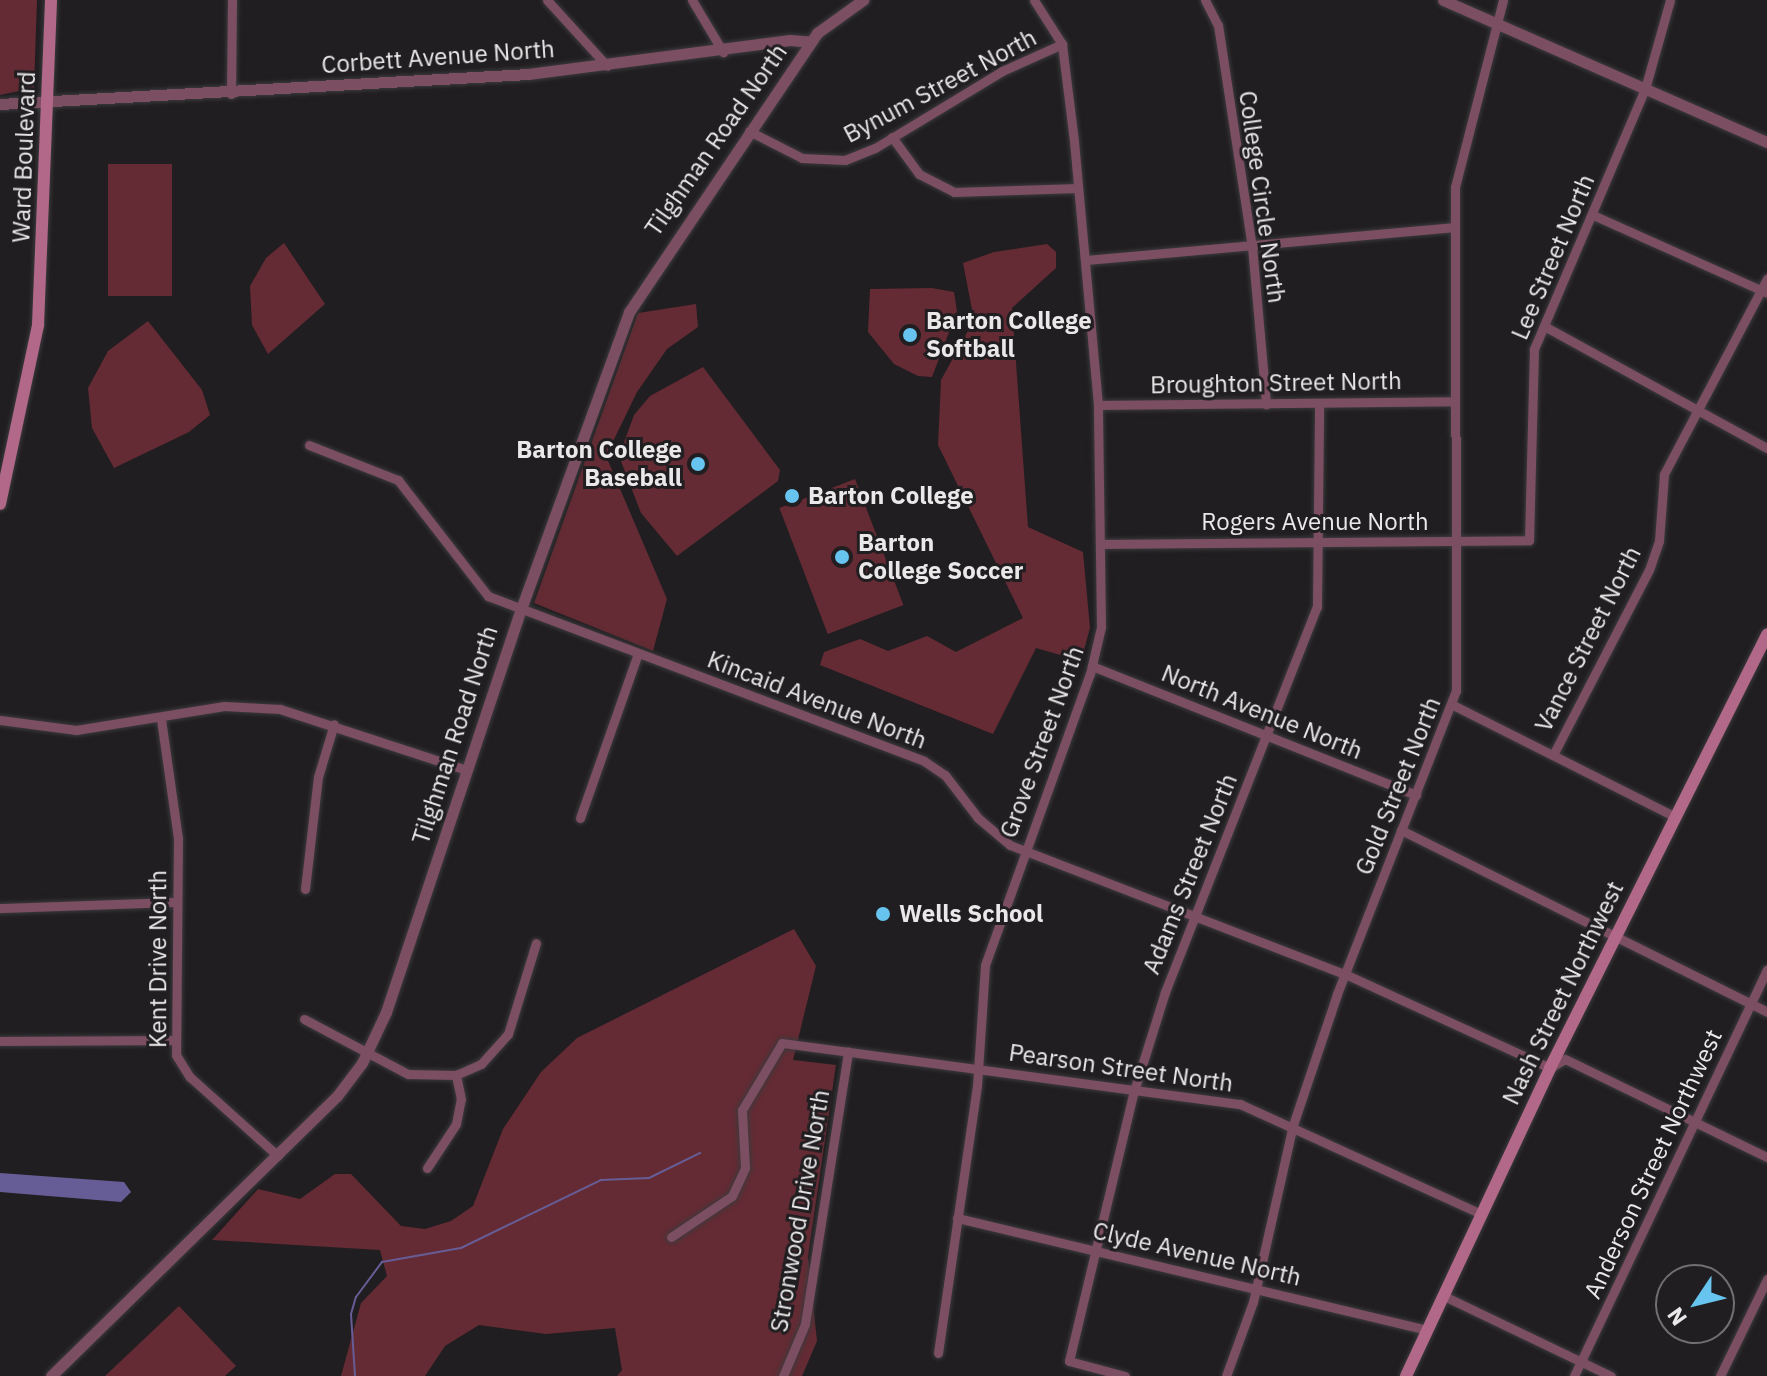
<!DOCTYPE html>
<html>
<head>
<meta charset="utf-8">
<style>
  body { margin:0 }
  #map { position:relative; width:1767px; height:1376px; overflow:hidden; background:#201e20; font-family:"IBM Plex Sans",sans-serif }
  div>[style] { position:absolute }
  .green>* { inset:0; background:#642b34; transform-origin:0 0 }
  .water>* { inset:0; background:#675d96 }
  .stream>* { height:2px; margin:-1px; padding:0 1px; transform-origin:1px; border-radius:1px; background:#675d96 }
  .roads { filter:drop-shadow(0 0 2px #3c3a3c) drop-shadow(0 0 2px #3c3a3c) }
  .minor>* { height:9px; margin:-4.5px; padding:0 4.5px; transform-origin:4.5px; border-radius:4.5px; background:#7c4e62 }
  .tertiary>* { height:11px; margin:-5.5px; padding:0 5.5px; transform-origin:5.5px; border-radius:5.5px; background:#7c4e62 }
  .secondary>* { height:12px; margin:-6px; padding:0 6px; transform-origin:6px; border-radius:6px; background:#b16889 }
  .dots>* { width:22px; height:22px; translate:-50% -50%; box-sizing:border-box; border:4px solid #201e20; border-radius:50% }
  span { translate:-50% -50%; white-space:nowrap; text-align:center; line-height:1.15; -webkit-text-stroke:6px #201e20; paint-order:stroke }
  .street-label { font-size:24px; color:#eae8e9 }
  .poi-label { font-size:24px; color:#eae8e9; font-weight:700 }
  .left { translate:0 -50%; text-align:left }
  .right { translate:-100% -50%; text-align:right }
  .north { position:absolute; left:1655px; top:1264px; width:80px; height:80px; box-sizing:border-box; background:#201e20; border:2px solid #716f70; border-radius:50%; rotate:235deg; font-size:22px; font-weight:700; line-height:32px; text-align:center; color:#eae8e9 }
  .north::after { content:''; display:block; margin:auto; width:28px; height:36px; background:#66c4ef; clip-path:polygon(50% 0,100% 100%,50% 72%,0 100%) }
</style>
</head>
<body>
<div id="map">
  <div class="green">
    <i style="clip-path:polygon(0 0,37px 0,34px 88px,0 95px)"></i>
    <i style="left:108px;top:164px;width:64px;height:132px"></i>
    <i style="clip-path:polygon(284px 243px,325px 304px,268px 354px,252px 325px,250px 286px,266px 258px)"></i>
    <i style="clip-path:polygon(1047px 244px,1056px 252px,1056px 268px,1012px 308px,1028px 527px,1083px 552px,1090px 628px,1081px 661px,1036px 648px,993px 734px,820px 665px,824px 652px,860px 639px,888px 651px,927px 636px,956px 652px,1023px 618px,938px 445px,941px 380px,974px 320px,963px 263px,994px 252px)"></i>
    <i style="clip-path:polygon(932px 288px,954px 292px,957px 311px,932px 377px,918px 376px,894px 364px,868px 332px,870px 289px)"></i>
    <i style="clip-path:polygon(696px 304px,698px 327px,667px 349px,637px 392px,606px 456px,667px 599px,653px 651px,534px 603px,638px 313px)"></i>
    <i style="clip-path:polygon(148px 321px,202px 390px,210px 415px,189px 432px,114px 468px,92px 428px,88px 388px,108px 351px)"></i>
    <i style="clip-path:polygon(703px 367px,780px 470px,778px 481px,677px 556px,641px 513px,619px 456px,634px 415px,650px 396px)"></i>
    <i style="left:855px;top:479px;width:135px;height:81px;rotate:69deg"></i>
    <i style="clip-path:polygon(794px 929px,816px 966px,793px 1060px,836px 1065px,808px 1256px,817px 1341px,802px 1376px,617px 1376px,622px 1370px,615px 1328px,546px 1334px,479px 1325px,445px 1346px,425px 1376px,341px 1376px,361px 1303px,387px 1276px,380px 1250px,212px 1240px,258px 1189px,300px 1199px,335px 1174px,351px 1174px,401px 1226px,425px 1229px,451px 1221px,473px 1206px,503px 1129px,541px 1072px,577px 1038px)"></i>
    <i style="clip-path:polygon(179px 1306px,236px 1366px,225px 1376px,105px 1376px)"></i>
  </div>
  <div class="water">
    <i style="clip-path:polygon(0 1173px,124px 1182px,131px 1192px,121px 1202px,0 1192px)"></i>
  </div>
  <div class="stream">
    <i style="left:355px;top:1376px;width:62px;rotate:-93.7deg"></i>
    <i style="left:351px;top:1314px;width:18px;rotate:-74deg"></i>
    <i style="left:356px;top:1297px;width:44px;rotate:-53.4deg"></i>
    <i style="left:382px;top:1262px;width:80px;rotate:-10deg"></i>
    <i style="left:461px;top:1248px;width:156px;rotate:-25.9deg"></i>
    <i style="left:601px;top:1180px;width:48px;rotate:-2.4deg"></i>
    <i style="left:649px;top:1178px;width:57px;rotate:-26.1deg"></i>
  </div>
  <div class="roads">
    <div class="minor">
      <i style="left:547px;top:0;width:89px;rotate:47.7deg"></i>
      <i style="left:692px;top:0;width:61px;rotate:59.2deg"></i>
      <i style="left:1205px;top:0;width:28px;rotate:63deg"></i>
      <i style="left:1218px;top:25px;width:224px;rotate:81.3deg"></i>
      <i style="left:1252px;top:246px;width:159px;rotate:84.9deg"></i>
      <i style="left:231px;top:94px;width:94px;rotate:-89.4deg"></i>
      <i style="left:749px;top:131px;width:59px;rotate:27deg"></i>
      <i style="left:802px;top:158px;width:43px;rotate:2.7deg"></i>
      <i style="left:845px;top:160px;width:32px;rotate:-22deg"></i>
      <i style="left:875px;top:148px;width:149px;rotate:-31.2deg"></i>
      <i style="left:1002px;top:71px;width:66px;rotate:-24.2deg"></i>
      <i style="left:892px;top:137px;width:46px;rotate:53.9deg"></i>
      <i style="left:919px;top:174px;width:39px;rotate:27deg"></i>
      <i style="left:954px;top:192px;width:124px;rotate:-1.8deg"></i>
      <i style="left:1593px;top:215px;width:191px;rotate:24.1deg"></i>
      <i style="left:1085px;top:260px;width:370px;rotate:-5.1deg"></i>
      <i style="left:1544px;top:326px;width:254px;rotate:28.7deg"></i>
      <i style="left:1098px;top:405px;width:356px;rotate:-0.6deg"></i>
      <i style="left:309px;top:445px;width:96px;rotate:21.5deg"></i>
      <i style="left:398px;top:480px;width:147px;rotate:52.2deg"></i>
      <i style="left:488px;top:596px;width:466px;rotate:20.7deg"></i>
      <i style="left:924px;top:761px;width:25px;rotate:34deg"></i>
      <i style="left:945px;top:775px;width:54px;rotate:52.5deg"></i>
      <i style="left:978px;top:818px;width:42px;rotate:40.2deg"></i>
      <i style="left:1010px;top:845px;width:359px;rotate:21.1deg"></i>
      <i style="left:1345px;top:974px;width:226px;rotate:24.6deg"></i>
      <i style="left:1550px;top:1068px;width:17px;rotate:-31deg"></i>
      <i style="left:1565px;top:1059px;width:225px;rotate:25.9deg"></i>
      <i style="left:1100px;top:544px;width:429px;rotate:-0.5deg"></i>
      <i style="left:1529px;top:540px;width:191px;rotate:-88.5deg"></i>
      <i style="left:1534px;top:349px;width:283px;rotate:-66.9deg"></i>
      <i style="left:1645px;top:89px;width:92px;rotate:-74.3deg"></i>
      <i style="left:1092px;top:666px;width:349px;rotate:21.7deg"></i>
      <i style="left:1453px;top:705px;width:247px;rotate:26.7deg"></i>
      <i style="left:161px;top:719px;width:120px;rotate:81.9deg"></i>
      <i style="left:178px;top:838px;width:217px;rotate:90.5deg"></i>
      <i style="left:176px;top:1055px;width:26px;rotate:58deg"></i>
      <i style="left:190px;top:1077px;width:118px;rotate:41.9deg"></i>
      <i style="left:0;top:720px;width:77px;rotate:7.5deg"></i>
      <i style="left:76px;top:730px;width:150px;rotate:-9.2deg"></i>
      <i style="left:224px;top:706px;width:56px;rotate:3.1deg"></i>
      <i style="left:280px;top:709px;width:197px;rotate:18.1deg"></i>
      <i style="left:1553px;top:755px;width:208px;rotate:-62.6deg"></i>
      <i style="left:1649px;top:570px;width:31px;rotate:-71deg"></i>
      <i style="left:1659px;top:541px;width:67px;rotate:-85.7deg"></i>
      <i style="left:1664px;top:474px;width:221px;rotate:-62.2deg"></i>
      <i style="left:580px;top:818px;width:175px;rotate:-70.6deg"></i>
      <i style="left:1401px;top:830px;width:409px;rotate:26.4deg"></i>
      <i style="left:305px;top:889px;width:113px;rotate:-83.4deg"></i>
      <i style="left:318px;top:777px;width:55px;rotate:-73.2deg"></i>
      <i style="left:0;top:908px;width:176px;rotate:-2deg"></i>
      <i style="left:304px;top:1019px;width:118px;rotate:27.9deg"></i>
      <i style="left:408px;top:1074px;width:48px;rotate:1.2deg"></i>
      <i style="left:456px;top:1075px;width:27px;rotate:-24deg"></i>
      <i style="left:481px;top:1064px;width:40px;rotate:-48deg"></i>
      <i style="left:508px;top:1034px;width:95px;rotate:-72.9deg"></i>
      <i style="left:0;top:1041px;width:175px;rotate:-0.3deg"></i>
      <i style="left:427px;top:1168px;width:53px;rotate:-56.6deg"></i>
      <i style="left:456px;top:1124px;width:25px;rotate:-79deg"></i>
      <i style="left:461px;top:1099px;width:25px;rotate:-102deg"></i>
      <i style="left:957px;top:1218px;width:484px;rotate:13.4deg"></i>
      <i style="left:671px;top:1237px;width:73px;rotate:-33.9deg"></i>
      <i style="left:732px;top:1196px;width:31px;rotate:-65deg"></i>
      <i style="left:745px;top:1168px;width:58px;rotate:-93deg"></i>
      <i style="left:742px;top:1110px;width:78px;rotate:-59.2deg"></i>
      <i style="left:782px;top:1043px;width:462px;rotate:7.6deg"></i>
      <i style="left:1240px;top:1104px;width:265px;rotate:24.5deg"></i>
      <i style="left:1444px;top:1296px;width:185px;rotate:25.6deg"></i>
      <i style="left:938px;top:1353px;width:270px;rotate:-81.7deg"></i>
      <i style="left:977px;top:1086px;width:121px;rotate:-86.2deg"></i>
      <i style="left:985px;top:965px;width:309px;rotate:-70.2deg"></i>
      <i style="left:1090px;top:674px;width:48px;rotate:-76.8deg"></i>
      <i style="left:1101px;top:627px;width:222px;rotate:-90.8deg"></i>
      <i style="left:1098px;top:405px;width:265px;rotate:-95.2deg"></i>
      <i style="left:1074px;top:141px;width:98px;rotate:-97.1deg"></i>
      <i style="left:1062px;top:44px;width:52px;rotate:-122.5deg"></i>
      <i style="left:783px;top:1376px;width:56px;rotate:-67.1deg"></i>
      <i style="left:805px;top:1324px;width:276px;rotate:-81deg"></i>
      <i style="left:1125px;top:1376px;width:58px;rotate:-165deg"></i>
      <i style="left:1069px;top:1361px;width:278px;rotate:-76.5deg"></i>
      <i style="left:1134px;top:1091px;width:104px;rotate:-72.6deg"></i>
      <i style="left:1165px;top:992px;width:414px;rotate:-68.5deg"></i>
      <i style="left:1317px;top:607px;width:204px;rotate:-89.4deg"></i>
      <i style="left:1226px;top:1376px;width:79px;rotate:-70deg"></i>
      <i style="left:1253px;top:1302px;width:181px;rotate:-77.3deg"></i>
      <i style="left:1293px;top:1125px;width:138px;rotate:-71.4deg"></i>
      <i style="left:1337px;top:994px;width:326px;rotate:-68.6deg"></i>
      <i style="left:1456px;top:691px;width:504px;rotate:-90.11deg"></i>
      <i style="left:1455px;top:187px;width:193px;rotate:-75.6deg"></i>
      <i style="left:1574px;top:1376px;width:450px;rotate:-64.6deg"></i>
      <i style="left:1720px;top:1376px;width:108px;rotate:-64.1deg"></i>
    </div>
    <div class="tertiary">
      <i style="left:1443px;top:0;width:354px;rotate:23.7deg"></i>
      <i style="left:0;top:104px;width:529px;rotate:-3.25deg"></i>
      <i style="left:528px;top:74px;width:264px;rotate:-7.4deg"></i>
      <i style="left:790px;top:40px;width:21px;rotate:5deg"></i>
      <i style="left:51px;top:1376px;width:400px;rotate:-44.4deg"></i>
      <i style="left:337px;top:1096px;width:41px;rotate:-52.9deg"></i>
      <i style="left:362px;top:1063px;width:56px;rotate:-64.8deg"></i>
      <i style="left:386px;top:1012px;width:425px;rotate:-71.5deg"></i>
      <i style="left:521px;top:609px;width:316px;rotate:-70deg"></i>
      <i style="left:629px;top:312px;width:336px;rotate:-56deg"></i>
      <i style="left:817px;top:33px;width:57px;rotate:-35.7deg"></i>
    </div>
    <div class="secondary">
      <i style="left:0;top:504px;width:183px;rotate:-78deg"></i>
      <i style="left:38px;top:325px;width:325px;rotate:-87.7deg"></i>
      <i style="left:1406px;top:1376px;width:340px;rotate:-64.9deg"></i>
      <i style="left:1550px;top:1068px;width:485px;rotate:-63.4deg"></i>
    </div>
  </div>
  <div class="dots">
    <i style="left:910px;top:335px;background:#66c4ef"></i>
    <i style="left:698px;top:464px;background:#66c4ef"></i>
    <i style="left:792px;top:496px;background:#66c4ef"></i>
    <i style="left:842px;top:557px;background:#66c4ef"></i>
    <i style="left:883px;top:914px;background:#66c4ef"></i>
  </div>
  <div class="street-label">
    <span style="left:438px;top:57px;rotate:-4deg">Corbett Avenue North</span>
    <span style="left:940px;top:86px;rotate:-28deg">Bynum Street North</span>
    <span style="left:716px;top:140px;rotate:-55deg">Tilghman Road North</span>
    <span style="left:24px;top:157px;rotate:-88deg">Ward Boulevard</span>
    <span style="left:1262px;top:197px;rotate:82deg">College Circle North</span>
    <span style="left:1553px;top:257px;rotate:-67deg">Lee Street North</span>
    <span style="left:1276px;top:383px;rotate:-1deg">Broughton Street North</span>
    <span style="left:1315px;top:522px">Rogers Avenue North</span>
    <span style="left:1588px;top:639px;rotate:-63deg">Vance Street North</span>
    <span style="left:817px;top:700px;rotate:21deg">Kincaid Avenue North</span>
    <span style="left:1262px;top:712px;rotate:22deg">North Avenue North</span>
    <span style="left:455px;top:735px;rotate:-72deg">Tilghman Road North</span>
    <span style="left:1042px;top:742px;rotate:-70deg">Grove Street North</span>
    <span style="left:1398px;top:786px;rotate:-68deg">Gold Street North</span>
    <span style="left:1190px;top:874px;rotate:-68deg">Adams Street North</span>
    <span style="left:158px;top:959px;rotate:-90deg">Kent Drive North</span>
    <span style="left:1563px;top:993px;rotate:-64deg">Nash Street Northwest</span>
    <span style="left:1121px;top:1068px;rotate:8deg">Pearson Street North</span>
    <span style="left:1653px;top:1164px;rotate:-65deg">Anderson Street Northwest</span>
    <span style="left:800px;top:1211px;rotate:-80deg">Stronwood Drive North</span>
    <span style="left:1197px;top:1254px;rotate:13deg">Clyde Avenue North</span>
  </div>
  <div class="poi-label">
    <span class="left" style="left:926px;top:335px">Barton College<br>Softball</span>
    <span class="right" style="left:682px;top:464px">Barton College<br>Baseball</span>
    <span class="left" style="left:808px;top:496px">Barton College</span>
    <span class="left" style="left:858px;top:557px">Barton<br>College Soccer</span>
    <span class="left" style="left:899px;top:914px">Wells School</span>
  </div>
  <div class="north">N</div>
</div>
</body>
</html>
